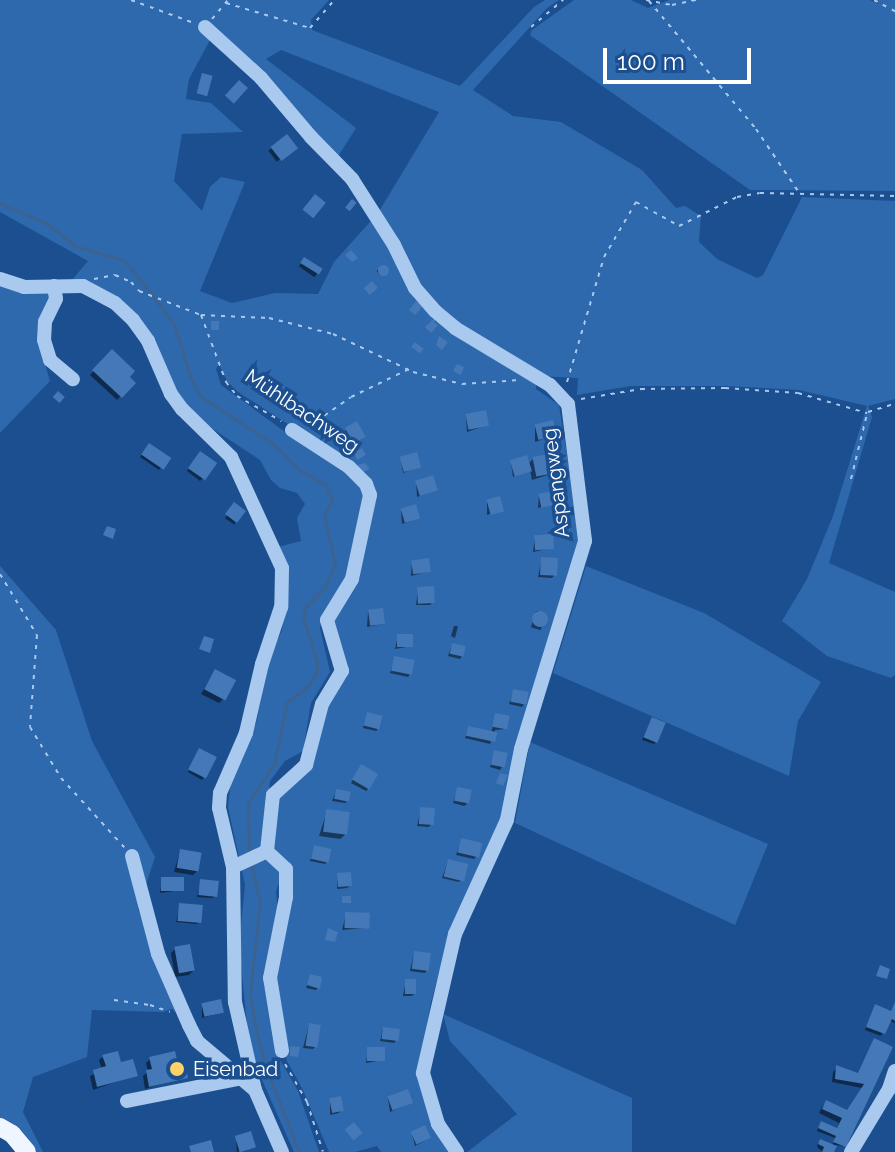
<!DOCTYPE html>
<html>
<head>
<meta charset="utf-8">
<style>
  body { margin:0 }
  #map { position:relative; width:895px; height:1152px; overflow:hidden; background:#1b4f8f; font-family:Raleway,sans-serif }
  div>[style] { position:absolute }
  .green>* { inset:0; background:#2e69ad }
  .shadow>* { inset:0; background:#0007; transform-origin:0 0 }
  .stream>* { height:3px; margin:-1.5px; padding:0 1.5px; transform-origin:1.5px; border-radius:1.5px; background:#3c6290 }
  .building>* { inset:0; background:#4478b7; transform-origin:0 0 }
  .round { border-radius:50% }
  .path>* { height:2px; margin-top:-1px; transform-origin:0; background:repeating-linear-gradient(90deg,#a9c9ee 0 4px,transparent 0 10px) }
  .minor>* { height:14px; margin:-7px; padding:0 7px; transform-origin:7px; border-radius:7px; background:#a9c9ee }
  .major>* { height:18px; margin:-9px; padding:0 9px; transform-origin:9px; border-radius:9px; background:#f0f6ff }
  .dots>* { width:22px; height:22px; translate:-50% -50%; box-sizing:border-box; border:4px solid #1b4f8f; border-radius:50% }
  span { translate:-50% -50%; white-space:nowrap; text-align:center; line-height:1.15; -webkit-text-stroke:7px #1b4f8f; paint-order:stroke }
  .street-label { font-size:20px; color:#fff }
  .poi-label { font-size:20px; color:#fff }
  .left { translate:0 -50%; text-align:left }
  .scale { position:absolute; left:603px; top:48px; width:148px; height:36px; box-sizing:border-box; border:4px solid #fff; border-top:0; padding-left:10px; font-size:24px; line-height:28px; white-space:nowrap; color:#fff; -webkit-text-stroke:6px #1b4f8f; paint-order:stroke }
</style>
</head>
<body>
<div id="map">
  <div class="green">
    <i style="clip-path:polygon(evenodd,0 0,329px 0,311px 20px,312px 30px,460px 86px,534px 7px,545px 0,559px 0,547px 8px,473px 90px,513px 116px,561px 122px,642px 170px,676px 208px,685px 206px,701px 216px,699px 242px,717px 259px,757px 278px,763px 275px,802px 197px,895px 201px,895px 399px,868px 406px,872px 417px,829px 563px,895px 592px,895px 675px,891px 678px,827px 656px,782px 621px,807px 579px,833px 516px,867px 406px,799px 390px,725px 386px,631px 386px,577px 395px,578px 378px,536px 376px,536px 389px,559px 405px,581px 543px,518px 747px,504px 821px,448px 940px,431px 1002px,418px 1075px,435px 1128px,451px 1152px,381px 1152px,377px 1146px,355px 1152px,329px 1152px,302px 1088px,287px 1061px,273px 986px,275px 960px,288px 914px,289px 883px,287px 864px,273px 846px,276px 795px,303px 772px,309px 762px,325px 706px,342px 681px,346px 664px,330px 630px,330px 622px,336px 608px,359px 580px,362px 535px,374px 490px,350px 464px,238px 392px,227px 381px,219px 364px,216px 369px,221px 385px,303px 445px,341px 466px,364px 492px,347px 577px,324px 613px,320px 628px,330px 672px,311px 703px,303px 751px,285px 761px,270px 781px,264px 827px,266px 856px,282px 875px,276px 891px,278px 914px,264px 985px,280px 1060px,298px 1091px,319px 1152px,294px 1152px,258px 1071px,248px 1034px,239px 945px,245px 885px,228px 807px,230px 786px,256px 723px,271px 654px,282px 630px,287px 581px,278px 547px,301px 541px,297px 518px,305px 504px,297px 493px,280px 488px,271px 480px,260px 460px,190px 414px,174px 392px,155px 344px,108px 304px,72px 280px,88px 261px,0 212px,0 0,210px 40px,263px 76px,303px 124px,337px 158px,356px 128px,266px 59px,281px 50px,439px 112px,378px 213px,334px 262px,318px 294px,275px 293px,232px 303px,200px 291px,245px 182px,221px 177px,210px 187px,202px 211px,174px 181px,182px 134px,243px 132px,211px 103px,186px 99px,189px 79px,210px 40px)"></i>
    <i style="clip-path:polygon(574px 0,631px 0,648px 8px,669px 0,870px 0,878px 4px,877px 0,895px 0,895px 191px,750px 190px,530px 35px,532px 30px)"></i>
    <i style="clip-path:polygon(0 283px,50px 291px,44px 361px,50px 381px,0 433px)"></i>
    <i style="clip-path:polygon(0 566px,56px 630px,92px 741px,155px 857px,138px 909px,183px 1019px,172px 1009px,162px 1012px,92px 1010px,87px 1057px,33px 1077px,23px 1112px,43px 1152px,35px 1152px,17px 1127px,0 1119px)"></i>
    <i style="clip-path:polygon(586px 566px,704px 613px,821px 682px,798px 721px,789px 776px,553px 673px)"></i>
    <i style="clip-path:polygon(530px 742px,768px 844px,735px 925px,515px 823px)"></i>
    <i style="clip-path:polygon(443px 1014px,632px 1098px,632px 1152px,467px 1152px,517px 1114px,450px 1041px)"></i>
  </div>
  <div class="shadow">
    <i style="left:287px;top:137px;width:14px;height:23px;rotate:54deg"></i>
    <i style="left:304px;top:259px;width:19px;height:9px;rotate:35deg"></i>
    <i style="left:383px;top:266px;width:5px;height:8px;rotate:53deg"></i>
    <i style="clip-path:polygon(112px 352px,133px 383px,117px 400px,90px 375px)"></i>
    <i style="clip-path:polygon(466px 416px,487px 425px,467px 432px)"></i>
    <i style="clip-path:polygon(535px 426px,555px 435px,535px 442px)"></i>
    <i style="clip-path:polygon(346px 430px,361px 439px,351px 444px,344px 432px)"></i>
    <i style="clip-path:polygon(147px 448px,168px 459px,159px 470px,140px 457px)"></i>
    <i style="clip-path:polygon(198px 456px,203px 478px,200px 481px,187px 471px)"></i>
    <i style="clip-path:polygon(401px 459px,419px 466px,403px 473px)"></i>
    <i style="clip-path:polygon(533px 459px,560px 471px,532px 480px,530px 470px,513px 477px,511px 463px,528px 464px)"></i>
    <i style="clip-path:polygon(416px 481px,435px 490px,417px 497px)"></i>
    <i style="clip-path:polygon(539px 494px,557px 503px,538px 508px)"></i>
    <i style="clip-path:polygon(487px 501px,501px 510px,487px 515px)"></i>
    <i style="left:234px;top:505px;width:11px;height:16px;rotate:34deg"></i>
    <i style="clip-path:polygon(401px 510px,418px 518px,402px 524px)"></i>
    <i style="clip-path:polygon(535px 537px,552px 548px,533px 552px)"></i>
    <i style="clip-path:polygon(542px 559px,554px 576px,552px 578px,538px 577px)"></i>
    <i style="clip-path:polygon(412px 562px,429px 571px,411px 576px)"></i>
    <i style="clip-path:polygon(418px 589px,433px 602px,430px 605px,416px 605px)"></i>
    <i style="left:536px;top:611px;width:10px;height:17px;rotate:17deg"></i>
    <i style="clip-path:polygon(368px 612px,383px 624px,367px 627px)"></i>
    <i style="clip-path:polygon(454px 626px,458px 626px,455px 638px,451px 636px)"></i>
    <i style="clip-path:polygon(398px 636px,412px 646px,395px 649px)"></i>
    <i style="clip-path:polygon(452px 645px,462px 656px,460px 659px,448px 656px)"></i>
    <i style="clip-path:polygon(395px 658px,410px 674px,408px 677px,390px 673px)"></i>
    <i style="clip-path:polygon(215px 671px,223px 699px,219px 703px,201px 694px)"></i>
    <i style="clip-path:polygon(514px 691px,524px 704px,522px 707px,509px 704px)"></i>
    <i style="clip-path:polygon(367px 714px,379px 728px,376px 731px,363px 728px)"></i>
    <i style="clip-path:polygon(496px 715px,505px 729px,495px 730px,490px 744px,465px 738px,469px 728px,491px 733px)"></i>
    <i style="clip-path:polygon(652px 719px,656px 742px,654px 744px,642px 740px)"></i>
    <i style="clip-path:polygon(495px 752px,502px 767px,500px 770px,490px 767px)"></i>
    <i style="clip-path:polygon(198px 753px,214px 758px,202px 780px,188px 772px)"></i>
    <i style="clip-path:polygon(359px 769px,368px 789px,366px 791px,351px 783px)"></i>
    <i style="clip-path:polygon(458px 789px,467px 804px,464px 806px,453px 803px)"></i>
    <i style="clip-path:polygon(336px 791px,348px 801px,345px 803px,332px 801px)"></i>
    <i style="clip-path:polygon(421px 809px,431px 825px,428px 827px,417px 826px)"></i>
    <i style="clip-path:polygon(327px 811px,345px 835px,340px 839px,319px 836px)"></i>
    <i style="clip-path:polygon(462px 840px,476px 857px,474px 859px,456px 855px)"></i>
    <i style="clip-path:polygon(314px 847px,327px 862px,325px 864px,310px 861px)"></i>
    <i style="clip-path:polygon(180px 851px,197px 871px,193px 875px,174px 872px)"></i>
    <i style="clip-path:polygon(448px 861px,461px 880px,459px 882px,442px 878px)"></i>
    <i style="clip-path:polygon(338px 875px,350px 886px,347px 888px,337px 889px)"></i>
    <i style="clip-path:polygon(162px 880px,182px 890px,160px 893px)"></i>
    <i style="clip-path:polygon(201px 881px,215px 896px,213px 898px,197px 897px)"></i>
    <i style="clip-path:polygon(180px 905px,199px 922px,197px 924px,176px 922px)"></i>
    <i style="clip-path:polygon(346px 914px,367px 928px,342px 930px)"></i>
    <i style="clip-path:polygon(175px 949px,193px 971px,189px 975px,175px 977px,171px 953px)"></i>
    <i style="clip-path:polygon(414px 953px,427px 970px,425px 973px,410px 971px)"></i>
    <i style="clip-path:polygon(311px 976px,318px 988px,316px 990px,306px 988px)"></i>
    <i style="clip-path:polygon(406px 981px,414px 994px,412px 996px,403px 996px)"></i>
    <i style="clip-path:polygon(202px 1004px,221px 1013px,202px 1018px)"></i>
    <i style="clip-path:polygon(895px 1004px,895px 1023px,889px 1021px,881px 1036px,865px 1030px,874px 1009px,890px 1013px)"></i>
    <i style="clip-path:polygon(309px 1025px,315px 1047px,313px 1049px,303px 1048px)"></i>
    <i style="clip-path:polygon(383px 1029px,396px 1041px,394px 1043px,380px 1041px)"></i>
    <i style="clip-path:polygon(890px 1048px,844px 1146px,835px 1145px,832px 1152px,823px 1152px,817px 1147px,818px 1143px,832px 1146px,835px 1138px,817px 1131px,819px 1126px,836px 1130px,839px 1123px,819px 1113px,822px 1107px,826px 1103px,847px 1111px,862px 1088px,832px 1082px,833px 1072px,837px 1068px,858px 1075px)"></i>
    <i style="clip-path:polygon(368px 1049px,383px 1060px,366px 1063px)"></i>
    <i style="clip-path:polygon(104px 1056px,119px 1065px,135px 1075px,93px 1090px,90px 1076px,102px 1070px,99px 1060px)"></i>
    <i style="clip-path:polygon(150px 1059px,177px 1071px,186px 1077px,145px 1089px,143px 1076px,148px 1072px,146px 1063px)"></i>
    <i style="clip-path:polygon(388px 1099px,411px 1103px,390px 1112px)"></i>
    <i style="clip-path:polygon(330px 1101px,341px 1110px,339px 1113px,330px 1115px)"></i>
    <i style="clip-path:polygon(412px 1134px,426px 1140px,415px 1146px)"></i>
    <i style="clip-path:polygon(236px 1138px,254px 1147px,237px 1152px)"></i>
  </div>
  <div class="stream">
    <i style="left:0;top:203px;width:52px;rotate:23.6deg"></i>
    <i style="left:48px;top:224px;width:35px;rotate:39deg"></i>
    <i style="left:75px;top:246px;width:50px;rotate:16.3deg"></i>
    <i style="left:123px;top:260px;width:13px;rotate:45deg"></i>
    <i style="left:132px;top:269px;width:69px;rotate:52.6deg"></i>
    <i style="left:174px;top:324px;width:54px;rotate:72.9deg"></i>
    <i style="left:190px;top:376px;width:22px;rotate:63deg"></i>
    <i style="left:200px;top:396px;width:90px;rotate:33.2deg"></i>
    <i style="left:275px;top:445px;width:33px;rotate:46deg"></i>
    <i style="left:298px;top:469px;width:32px;rotate:30deg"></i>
    <i style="left:326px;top:485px;width:16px;rotate:68deg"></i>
    <i style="left:332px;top:500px;width:18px;rotate:117deg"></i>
    <i style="left:324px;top:516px;width:49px;rotate:77.1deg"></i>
    <i style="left:335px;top:564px;width:25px;rotate:113deg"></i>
    <i style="left:325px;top:587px;width:27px;rotate:135deg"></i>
    <i style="left:306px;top:606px;width:12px;rotate:104deg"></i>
    <i style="left:303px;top:618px;width:46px;rotate:72.3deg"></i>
    <i style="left:317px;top:662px;width:9px;rotate:90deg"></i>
    <i style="left:317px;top:671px;width:16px;rotate:120deg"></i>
    <i style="left:309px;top:685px;width:28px;rotate:142deg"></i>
    <i style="left:287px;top:702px;width:63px;rotate:101.8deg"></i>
    <i style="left:274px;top:764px;width:47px;rotate:123.7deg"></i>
    <i style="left:248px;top:803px;width:49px;rotate:88.8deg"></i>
    <i style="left:251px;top:864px;width:39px;rotate:77deg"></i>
    <i style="left:260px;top:902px;width:92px;rotate:96.3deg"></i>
    <i style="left:250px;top:993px;width:32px;rotate:81deg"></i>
    <i style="left:255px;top:1025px;width:38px;rotate:76deg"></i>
    <i style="left:264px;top:1062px;width:97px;rotate:68.7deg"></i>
  </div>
  <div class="building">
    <i style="left:202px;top:73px;width:11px;height:21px;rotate:15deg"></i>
    <i style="left:239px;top:80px;width:12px;height:21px;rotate:42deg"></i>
    <i style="left:287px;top:134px;width:18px;height:21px;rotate:52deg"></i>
    <i style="left:315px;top:194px;width:14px;height:20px;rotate:39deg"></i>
    <i style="left:352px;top:199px;width:6px;height:11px;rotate:39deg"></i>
    <i style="clip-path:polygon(351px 250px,358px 258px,352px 262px,345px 255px)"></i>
    <i style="left:304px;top:257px;width:22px;height:7px;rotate:32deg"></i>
    <i class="round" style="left:377.5px;top:264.5px;width:11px;height:11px"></i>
    <i style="left:372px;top:281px;width:9px;height:11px;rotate:49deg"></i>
    <i style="clip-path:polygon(416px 301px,423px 306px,415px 315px,409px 310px)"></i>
    <i style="clip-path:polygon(439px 314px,434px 322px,438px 325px,431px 333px,425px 327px)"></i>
    <i style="left:211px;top:321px;width:8px;height:9px"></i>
    <i style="clip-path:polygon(439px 336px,448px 342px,442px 350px,436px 345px)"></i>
    <i style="left:415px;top:342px;width:11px;height:6px;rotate:38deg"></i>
    <i style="clip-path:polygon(112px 349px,135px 371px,130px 377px,136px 383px,122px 398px,92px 370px)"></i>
    <i style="clip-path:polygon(457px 364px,464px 367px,461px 375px,453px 371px)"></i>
    <i style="left:58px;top:391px;width:9px;height:8px;rotate:41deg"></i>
    <i style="left:486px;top:410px;width:16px;height:21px;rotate:79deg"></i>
    <i style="left:553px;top:420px;width:16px;height:19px;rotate:76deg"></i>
    <i style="left:357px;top:421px;width:18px;height:14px;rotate:61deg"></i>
    <i style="left:149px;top:443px;width:27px;height:14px;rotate:34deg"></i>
    <i style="left:362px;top:448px;width:8px;height:10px;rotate:60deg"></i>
    <i style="left:200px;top:451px;width:21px;height:21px;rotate:35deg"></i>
    <i style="left:417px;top:452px;width:16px;height:18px;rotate:75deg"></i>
    <i style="left:558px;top:452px;width:20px;height:26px;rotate:79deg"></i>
    <i style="left:527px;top:455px;width:17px;height:18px;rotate:73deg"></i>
    <i style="clip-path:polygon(365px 463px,370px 469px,362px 472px,357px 465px)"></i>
    <i style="left:433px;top:475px;width:16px;height:19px;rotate:72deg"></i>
    <i style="left:557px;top:490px;width:14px;height:19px;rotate:78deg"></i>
    <i style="left:500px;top:496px;width:16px;height:14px;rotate:75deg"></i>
    <i style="left:234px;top:502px;width:15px;height:15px;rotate:37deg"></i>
    <i style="left:416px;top:504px;width:15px;height:16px;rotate:74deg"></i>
    <i style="clip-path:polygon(107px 526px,116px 529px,113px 539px,103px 535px)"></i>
    <i style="left:553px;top:534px;width:15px;height:19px;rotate:86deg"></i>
    <i style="left:541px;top:557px;width:17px;height:18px;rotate:3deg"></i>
    <i style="left:429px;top:558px;width:14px;height:18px;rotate:82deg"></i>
    <i style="left:434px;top:586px;width:17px;height:17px;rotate:87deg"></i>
    <i style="left:383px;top:608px;width:16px;height:15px;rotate:83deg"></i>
    <i class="round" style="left:532px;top:611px;width:16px;height:16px"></i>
    <i style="left:397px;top:634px;width:16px;height:13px"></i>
    <i style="clip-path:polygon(204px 636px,214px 639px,210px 653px,199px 649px)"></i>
    <i style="left:452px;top:643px;width:14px;height:11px;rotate:12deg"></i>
    <i style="left:394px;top:656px;width:21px;height:15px;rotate:11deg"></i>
    <i style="left:215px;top:669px;width:24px;height:23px;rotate:28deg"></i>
    <i style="left:513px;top:689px;width:16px;height:13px;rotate:11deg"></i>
    <i style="left:367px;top:712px;width:16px;height:14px;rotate:14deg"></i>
    <i style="left:495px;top:713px;width:15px;height:14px;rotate:11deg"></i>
    <i style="left:652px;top:717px;width:15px;height:22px;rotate:23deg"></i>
    <i style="left:468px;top:726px;width:30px;height:10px;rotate:12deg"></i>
    <i style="left:199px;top:748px;width:20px;height:24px;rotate:27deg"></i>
    <i style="left:494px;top:750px;width:14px;height:15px;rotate:12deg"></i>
    <i style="left:361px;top:764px;width:20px;height:18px;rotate:30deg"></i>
    <i style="clip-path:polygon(500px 773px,508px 775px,503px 786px,496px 783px)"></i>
    <i style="left:457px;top:787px;width:15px;height:14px;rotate:11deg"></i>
    <i style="left:336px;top:789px;width:15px;height:10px;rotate:11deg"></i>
    <i style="left:420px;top:807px;width:15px;height:17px;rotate:4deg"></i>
    <i style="left:326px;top:809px;width:24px;height:23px;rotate:7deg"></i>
    <i style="left:461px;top:838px;width:22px;height:15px;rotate:13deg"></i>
    <i style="left:314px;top:845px;width:18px;height:14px;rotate:13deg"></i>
    <i style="left:180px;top:849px;width:22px;height:19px;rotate:10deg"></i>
    <i style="left:448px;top:859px;width:21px;height:18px;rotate:14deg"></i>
    <i style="left:351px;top:872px;width:14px;height:14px;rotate:86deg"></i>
    <i style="left:184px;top:877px;width:14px;height:23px;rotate:90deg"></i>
    <i style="left:200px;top:879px;width:19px;height:16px;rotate:6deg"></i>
    <i style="left:342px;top:896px;width:9px;height:7px"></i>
    <i style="left:179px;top:903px;width:24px;height:18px;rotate:5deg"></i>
    <i style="left:345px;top:912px;width:25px;height:16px;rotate:2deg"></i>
    <i style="clip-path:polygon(328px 928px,338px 932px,335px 942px,325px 940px)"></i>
    <i style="left:190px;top:944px;width:27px;height:16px;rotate:80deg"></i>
    <i style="left:414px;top:951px;width:17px;height:18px;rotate:7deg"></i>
    <i style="clip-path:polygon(880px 965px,890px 969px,887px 979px,876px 976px)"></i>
    <i style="clip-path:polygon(310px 974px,322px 977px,320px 989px,307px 985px)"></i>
    <i style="left:405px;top:979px;width:11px;height:15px"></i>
    <i style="left:221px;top:999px;width:14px;height:20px;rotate:78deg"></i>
    <i style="clip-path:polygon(895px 1002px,895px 1021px,892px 1019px,885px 1034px,866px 1027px,875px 1004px,891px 1011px)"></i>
    <i style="left:309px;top:1023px;width:12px;height:23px;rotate:9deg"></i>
    <i style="left:383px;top:1027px;width:17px;height:12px;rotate:7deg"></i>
    <i style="clip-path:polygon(874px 1038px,893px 1047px,846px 1147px,833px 1142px,836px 1136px,818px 1128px,821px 1121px,837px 1128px,842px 1118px,822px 1109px,826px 1100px,847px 1110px,864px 1084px,835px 1079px,836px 1065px,858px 1073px)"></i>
    <i style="clip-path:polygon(290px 1046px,300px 1047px,298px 1057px,290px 1056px)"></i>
    <i style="left:367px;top:1047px;width:18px;height:14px"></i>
    <i style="clip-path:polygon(118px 1051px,121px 1062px,133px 1059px,138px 1076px,97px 1087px,93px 1070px,106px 1066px,102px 1055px)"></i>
    <i style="clip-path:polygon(175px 1051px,179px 1068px,186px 1067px,188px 1078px,149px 1087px,146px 1070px,152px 1069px,149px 1057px)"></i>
    <i style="left:408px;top:1089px;width:15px;height:22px;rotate:70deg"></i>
    <i style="left:341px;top:1096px;width:15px;height:12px;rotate:79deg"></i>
    <i style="left:354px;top:1122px;width:14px;height:12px;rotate:51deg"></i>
    <i style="left:425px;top:1125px;width:14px;height:16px;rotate:65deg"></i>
    <i style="left:251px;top:1131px;width:17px;height:17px;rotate:73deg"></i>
    <i style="clip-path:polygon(820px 1139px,837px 1146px,834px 1152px,822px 1152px,824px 1147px,818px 1144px)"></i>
    <i style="clip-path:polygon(211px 1140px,214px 1152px,191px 1152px,189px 1146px)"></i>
  </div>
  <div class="path">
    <i style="left:131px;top:0;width:67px;rotate:20.1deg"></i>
    <i style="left:646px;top:0;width:26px;rotate:11deg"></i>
    <i style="left:672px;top:5px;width:25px;rotate:-12deg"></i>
    <i style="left:874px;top:0;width:24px;rotate:28deg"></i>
    <i style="left:649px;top:1px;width:167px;rotate:50.1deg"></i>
    <i style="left:756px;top:129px;width:75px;rotate:55.9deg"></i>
    <i style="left:226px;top:3px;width:88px;rotate:16.6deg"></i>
    <i style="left:310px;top:28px;width:37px;rotate:-49deg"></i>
    <i style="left:212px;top:19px;width:25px;rotate:-50deg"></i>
    <i style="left:531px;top:27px;width:42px;rotate:-40.2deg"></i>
    <i style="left:94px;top:279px;width:21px;rotate:-11deg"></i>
    <i style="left:115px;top:275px;width:17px;rotate:24deg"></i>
    <i style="left:131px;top:282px;width:12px;rotate:48deg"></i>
    <i style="left:139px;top:291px;width:66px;rotate:21.2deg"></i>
    <i style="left:201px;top:315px;width:68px;rotate:2.5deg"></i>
    <i style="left:269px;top:318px;width:66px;rotate:14deg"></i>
    <i style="left:333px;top:334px;width:89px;rotate:25.4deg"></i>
    <i style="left:413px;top:372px;width:50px;rotate:13.8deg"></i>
    <i style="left:462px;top:384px;width:57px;rotate:-4deg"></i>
    <i style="left:201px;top:315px;width:72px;rotate:69.5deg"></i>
    <i style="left:226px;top:382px;width:18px;rotate:52deg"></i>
    <i style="left:237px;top:396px;width:51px;rotate:29.6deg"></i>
    <i style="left:567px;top:382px;width:130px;rotate:-73.5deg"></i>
    <i style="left:604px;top:257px;width:64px;rotate:-59.8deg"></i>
    <i style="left:636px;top:202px;width:49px;rotate:29.2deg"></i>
    <i style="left:679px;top:226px;width:65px;rotate:-26.6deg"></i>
    <i style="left:737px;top:197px;width:23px;rotate:-10deg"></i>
    <i style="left:760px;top:193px;width:135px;rotate:1.3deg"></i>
    <i style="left:581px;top:399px;width:61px;rotate:-9.5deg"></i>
    <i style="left:641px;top:389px;width:84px;rotate:-0.7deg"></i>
    <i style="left:725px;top:388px;width:73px;rotate:3.9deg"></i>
    <i style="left:798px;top:393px;width:72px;rotate:16.2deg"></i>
    <i style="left:868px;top:412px;width:28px;rotate:-17deg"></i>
    <i style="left:308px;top:427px;width:52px;rotate:-34.9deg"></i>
    <i style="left:351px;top:397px;width:64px;rotate:-25.8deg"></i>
    <i style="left:851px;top:479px;width:67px;rotate:-76.2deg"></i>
    <i style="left:0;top:574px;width:71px;rotate:58.8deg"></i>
    <i style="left:37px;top:635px;width:92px;rotate:94.4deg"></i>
    <i style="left:30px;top:727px;width:60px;rotate:58.7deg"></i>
    <i style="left:61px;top:778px;width:95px;rotate:47.6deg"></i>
    <i style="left:114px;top:1000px;width:36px;rotate:8deg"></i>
    <i style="left:150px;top:1005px;width:21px;rotate:19deg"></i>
    <i style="left:285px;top:1064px;width:44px;rotate:59.9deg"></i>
    <i style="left:307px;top:1102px;width:52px;rotate:72.3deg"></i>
  </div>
  <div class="minor">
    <i style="left:205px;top:27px;width:76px;rotate:42.3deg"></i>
    <i style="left:261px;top:78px;width:77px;rotate:49.7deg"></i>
    <i style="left:311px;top:137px;width:59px;rotate:45.7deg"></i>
    <i style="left:352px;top:179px;width:78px;rotate:57.5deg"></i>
    <i style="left:394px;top:245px;width:48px;rotate:64deg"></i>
    <i style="left:415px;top:288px;width:30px;rotate:49deg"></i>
    <i style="left:435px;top:311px;width:26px;rotate:40deg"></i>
    <i style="left:455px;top:328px;width:111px;rotate:31deg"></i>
    <i style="left:550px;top:385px;width:26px;rotate:47deg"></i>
    <i style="left:568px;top:404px;width:138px;rotate:82.9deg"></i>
    <i style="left:585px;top:541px;width:218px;rotate:107.1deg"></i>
    <i style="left:521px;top:749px;width:72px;rotate:101.2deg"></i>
    <i style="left:507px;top:820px;width:125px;rotate:114.5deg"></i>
    <i style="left:455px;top:934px;width:143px;rotate:103deg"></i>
    <i style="left:423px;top:1073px;width:53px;rotate:73.6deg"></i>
    <i style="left:438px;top:1124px;width:34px;rotate:56deg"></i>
    <i style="left:0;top:279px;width:25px;rotate:18deg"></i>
    <i style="left:24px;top:287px;width:59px;rotate:-1deg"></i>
    <i style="left:83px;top:286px;width:36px;rotate:28deg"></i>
    <i style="left:115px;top:303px;width:25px;rotate:43deg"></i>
    <i style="left:133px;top:320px;width:26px;rotate:54deg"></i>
    <i style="left:148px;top:341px;width:58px;rotate:66.5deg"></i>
    <i style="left:171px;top:394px;width:19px;rotate:54deg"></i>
    <i style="left:182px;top:409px;width:69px;rotate:44.4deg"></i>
    <i style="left:231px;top:457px;width:122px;rotate:65.3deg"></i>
    <i style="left:282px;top:568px;width:39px;rotate:91deg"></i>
    <i style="left:281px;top:607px;width:60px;rotate:108.4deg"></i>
    <i style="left:262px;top:664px;width:71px;rotate:103.1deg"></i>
    <i style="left:246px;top:733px;width:65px;rotate:113.4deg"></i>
    <i style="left:220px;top:793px;width:15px;rotate:94deg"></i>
    <i style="left:219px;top:808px;width:61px;rotate:76.7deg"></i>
    <i style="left:233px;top:867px;width:135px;rotate:89.2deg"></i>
    <i style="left:235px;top:1002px;width:90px;rotate:77.2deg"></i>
    <i style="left:255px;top:1090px;width:68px;rotate:66.5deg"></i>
    <i style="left:54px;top:286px;width:13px;rotate:81deg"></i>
    <i style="left:56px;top:299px;width:25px;rotate:116deg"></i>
    <i style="left:45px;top:322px;width:18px;rotate:93deg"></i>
    <i style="left:44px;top:340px;width:21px;rotate:73deg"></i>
    <i style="left:50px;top:360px;width:30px;rotate:40deg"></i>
    <i style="left:132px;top:856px;width:101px;rotate:75.1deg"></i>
    <i style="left:158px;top:954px;width:77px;rotate:66.4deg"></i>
    <i style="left:189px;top:1025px;width:18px;rotate:63deg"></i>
    <i style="left:197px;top:1041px;width:76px;rotate:40.2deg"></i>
    <i style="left:233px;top:867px;width:38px;rotate:-25deg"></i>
    <i style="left:282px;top:1051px;width:74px;rotate:-99.3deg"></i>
    <i style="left:270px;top:978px;width:83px;rotate:-78.8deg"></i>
    <i style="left:286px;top:897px;width:28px;rotate:-90deg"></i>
    <i style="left:286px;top:869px;width:26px;rotate:-137deg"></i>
    <i style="left:267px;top:851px;width:56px;rotate:-83.9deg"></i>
    <i style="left:273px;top:795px;width:45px;rotate:-42.3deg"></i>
    <i style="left:306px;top:765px;width:63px;rotate:-75.3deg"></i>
    <i style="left:322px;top:704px;width:39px;rotate:-59deg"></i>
    <i style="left:342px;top:671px;width:53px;rotate:-106.4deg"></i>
    <i style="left:327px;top:620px;width:48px;rotate:-58.6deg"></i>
    <i style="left:352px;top:579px;width:86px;rotate:-77.9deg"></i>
    <i style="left:370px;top:495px;width:12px;rotate:-110deg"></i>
    <i style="left:366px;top:484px;width:24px;rotate:-135deg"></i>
    <i style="left:349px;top:467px;width:68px;rotate:-147deg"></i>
    <i style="left:127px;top:1101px;width:112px;rotate:-11.3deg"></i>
    <i style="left:851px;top:1152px;width:74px;rotate:-58.9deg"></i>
    <i style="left:889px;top:1089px;width:19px;rotate:-72deg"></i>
  </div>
  <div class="major">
    <i style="left:0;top:1127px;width:14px;rotate:30deg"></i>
    <i style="left:12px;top:1134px;width:23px;rotate:50deg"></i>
  </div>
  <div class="dots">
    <i style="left:177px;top:1069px;background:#ffd166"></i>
  </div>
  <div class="street-label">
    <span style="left:302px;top:411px;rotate:34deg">Mühlbachweg</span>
    <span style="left:556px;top:483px;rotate:-97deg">Aspangweg</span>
  </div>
  <div class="poi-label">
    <span class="left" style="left:193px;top:1069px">Eisenbad</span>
  </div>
  <div class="scale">100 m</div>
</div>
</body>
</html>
